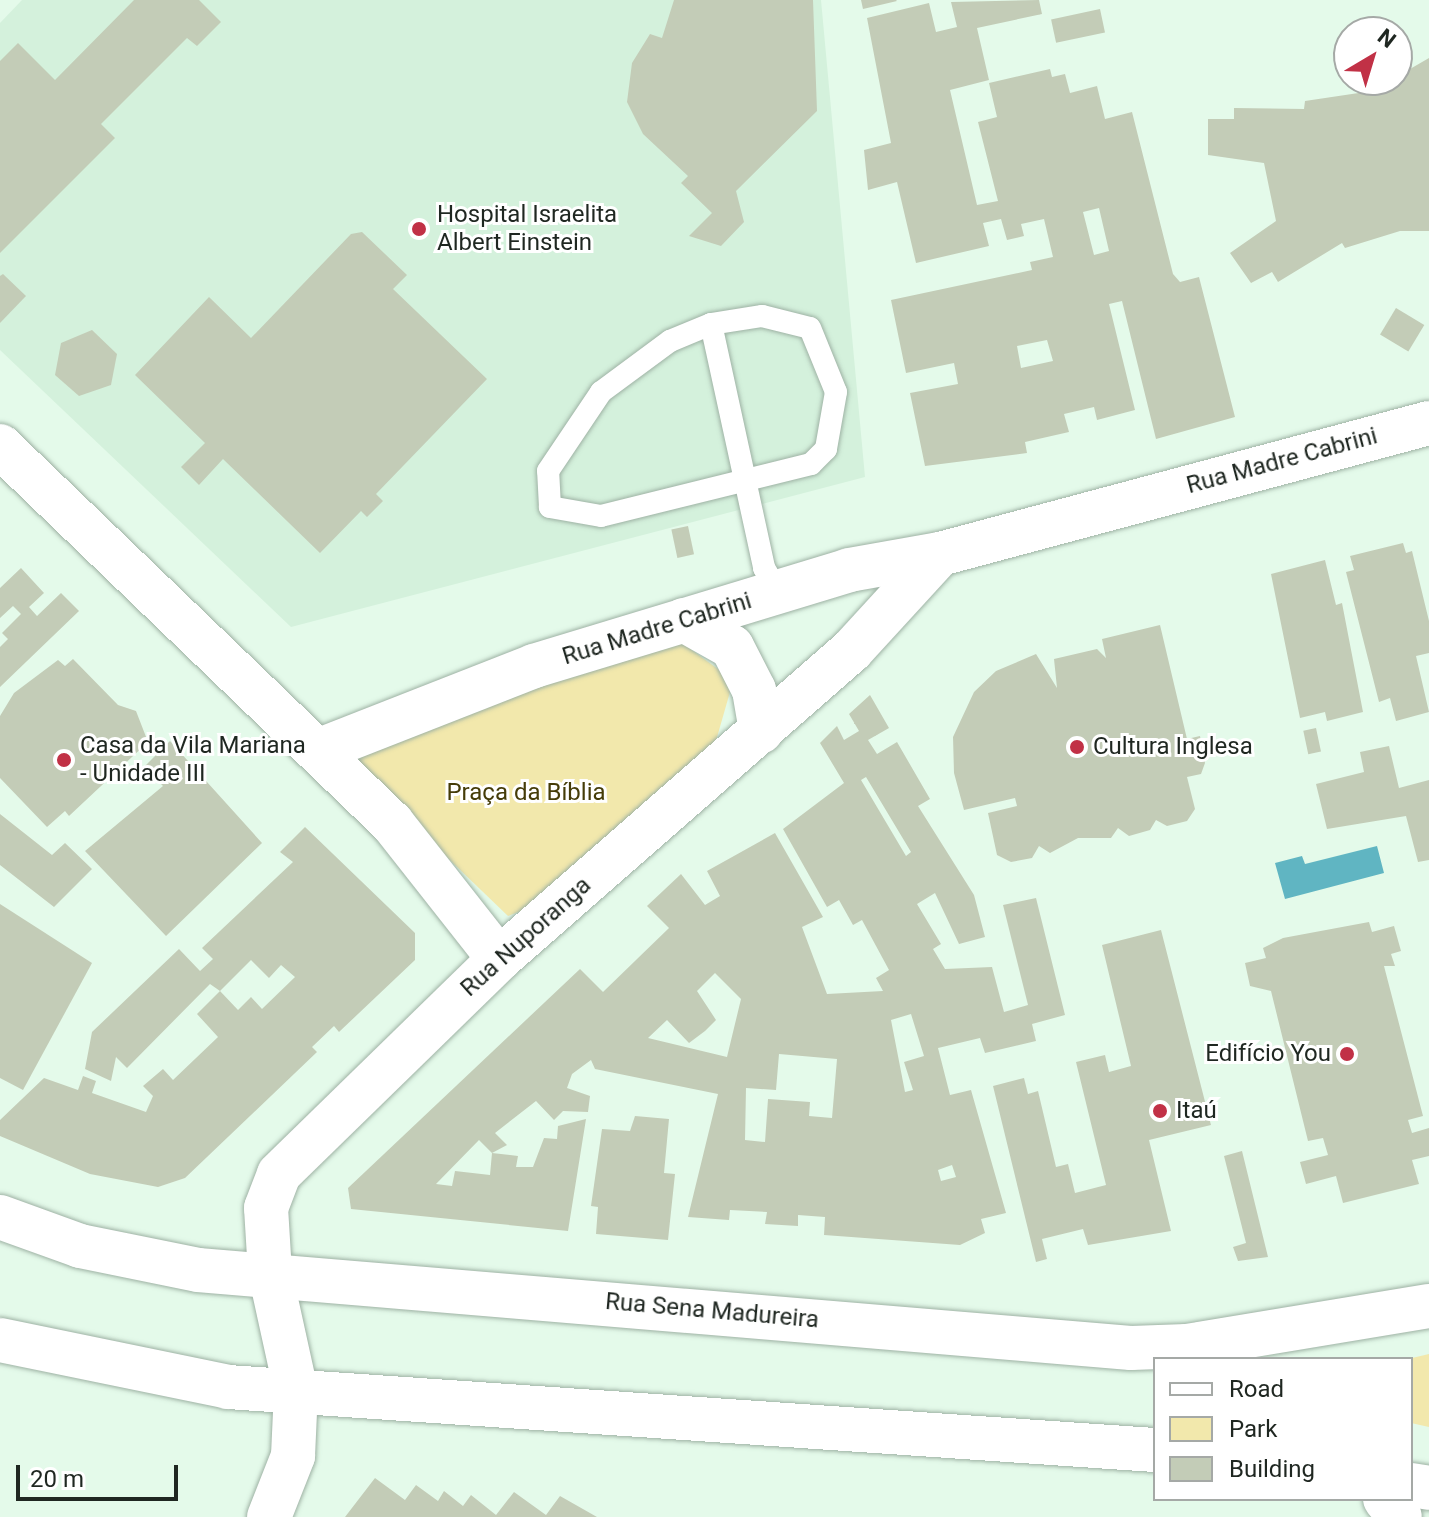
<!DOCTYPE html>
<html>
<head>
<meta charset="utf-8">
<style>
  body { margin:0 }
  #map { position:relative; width:1429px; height:1517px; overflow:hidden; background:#e4faea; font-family:Roboto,sans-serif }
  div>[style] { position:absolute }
  .built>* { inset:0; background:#d4f1dc }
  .green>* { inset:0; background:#f2e8ac }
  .water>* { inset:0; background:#60b5c2 }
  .building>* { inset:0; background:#c3ccb7; transform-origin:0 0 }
  .roads { filter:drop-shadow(0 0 2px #9eb2a4) drop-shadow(0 0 2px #9eb2a4) }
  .service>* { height:22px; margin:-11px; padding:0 11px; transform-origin:11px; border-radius:11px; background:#fff }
  .minor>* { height:44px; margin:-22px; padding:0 22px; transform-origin:22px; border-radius:22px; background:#fff }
  .primary>* { height:44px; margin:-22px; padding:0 22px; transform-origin:22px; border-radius:22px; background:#fff }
  .dots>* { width:22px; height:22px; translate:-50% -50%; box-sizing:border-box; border:4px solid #fff; border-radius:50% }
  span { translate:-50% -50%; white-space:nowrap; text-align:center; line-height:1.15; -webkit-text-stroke:6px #fff; paint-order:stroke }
  .poi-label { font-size:24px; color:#1f2721 }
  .left { translate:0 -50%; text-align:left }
  .right { translate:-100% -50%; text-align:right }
  .street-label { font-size:24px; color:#1f2721 }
  .park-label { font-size:24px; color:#453c08 }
  .legend { position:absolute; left:1153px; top:1357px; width:260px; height:144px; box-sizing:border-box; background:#fff; border:2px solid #a5a9a6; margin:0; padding:10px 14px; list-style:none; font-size:24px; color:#1f2721 }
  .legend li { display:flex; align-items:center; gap:16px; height:40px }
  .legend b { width:40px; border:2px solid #a5a9a6 }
  .north { position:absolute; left:1333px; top:16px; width:80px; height:80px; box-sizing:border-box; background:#fff; border:2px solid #a5a9a6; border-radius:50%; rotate:38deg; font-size:22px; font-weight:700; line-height:32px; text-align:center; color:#1f2721 }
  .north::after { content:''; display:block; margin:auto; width:28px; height:36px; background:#c13146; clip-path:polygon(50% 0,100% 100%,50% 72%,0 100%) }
  .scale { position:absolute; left:16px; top:1465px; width:162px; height:36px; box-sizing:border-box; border:4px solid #1f2721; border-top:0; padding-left:10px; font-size:24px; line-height:28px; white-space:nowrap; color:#1f2721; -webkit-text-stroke:6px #fff; paint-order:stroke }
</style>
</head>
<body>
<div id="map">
  <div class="built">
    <i style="clip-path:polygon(22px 0,821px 0,865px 477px,291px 627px,0 350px,0 23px)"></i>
  </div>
  <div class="green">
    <i style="clip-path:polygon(678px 640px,722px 672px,730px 692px,707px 772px,557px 897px,508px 916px,404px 816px,357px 759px,413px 730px)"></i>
    <i style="clip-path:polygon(1429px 1354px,1429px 1427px,1411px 1423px,1408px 1359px)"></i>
  </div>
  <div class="water">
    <i style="clip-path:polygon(1377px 846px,1384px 873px,1285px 899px,1275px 863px,1302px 856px,1305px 864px)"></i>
  </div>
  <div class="building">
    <i style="clip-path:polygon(134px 0,199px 0,221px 22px,197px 46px,187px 38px,101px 124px,115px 138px,0 253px,0 61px,18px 43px,55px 80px)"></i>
    <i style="clip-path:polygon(674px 0,813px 0,817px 111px,736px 191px,744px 222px,721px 246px,689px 236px,712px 213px,681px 183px,688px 176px,643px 134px,627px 102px,632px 63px,650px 34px,662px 38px)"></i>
    <i style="clip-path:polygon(861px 0,896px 0,897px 1px,863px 9px)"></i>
    <i style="clip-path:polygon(evenodd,1039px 0,1042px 14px,977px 28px,989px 80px,950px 90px,977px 205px,998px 201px,978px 122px,997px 117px,989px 83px,1050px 69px,1052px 77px,1065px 74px,1070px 93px,1097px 86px,1105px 119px,1132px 112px,1173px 274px,1180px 282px,1199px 277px,1235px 417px,1156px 439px,1122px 301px,1109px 304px,1135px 410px,1097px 420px,1094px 407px,1064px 414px,1069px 432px,1025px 442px,1027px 453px,925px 466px,910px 393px,958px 384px,954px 363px,906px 373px,891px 300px,1032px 270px,1030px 262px,1053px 257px,1044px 219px,1021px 224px,1024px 236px,1007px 240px,1001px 219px,983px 223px,989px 246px,916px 263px,897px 182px,868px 190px,864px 150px,891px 143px,867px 18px,929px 3px,936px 32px,957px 27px,951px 2px,1039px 0,1099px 208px,1109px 251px,1094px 255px,1083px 212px,1099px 208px,1039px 0,1047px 340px,1053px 361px,1021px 368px,1017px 346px,1047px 340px)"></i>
    <i style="left:1100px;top:9px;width:24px;height:50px;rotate:78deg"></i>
    <i style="clip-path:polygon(1429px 58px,1429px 231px,1400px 231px,1345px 248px,1342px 243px,1278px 282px,1272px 272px,1251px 283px,1230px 253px,1276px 221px,1264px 163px,1208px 155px,1208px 119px,1234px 119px,1234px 108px,1304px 109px,1305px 101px,1372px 91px)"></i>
    <i style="clip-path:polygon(362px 232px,407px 275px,393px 289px,487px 379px,376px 494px,383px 501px,367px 517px,361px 511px,320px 553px,223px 459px,199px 485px,181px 467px,205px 443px,135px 375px,209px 297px,251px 338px,351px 234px)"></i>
    <i style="clip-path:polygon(3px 274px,26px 296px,0 323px,0 276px)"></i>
    <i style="left:1396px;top:308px;width:33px;height:31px;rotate:31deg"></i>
    <i style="clip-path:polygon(92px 330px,117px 354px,111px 385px,79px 396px,55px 375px,61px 343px)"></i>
    <i style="left:688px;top:526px;width:29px;height:17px;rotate:78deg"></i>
    <i style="clip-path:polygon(1403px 543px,1406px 553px,1412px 551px,1429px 621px,1429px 653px,1416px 656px,1429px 712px,1396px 721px,1390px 698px,1379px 702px,1346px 572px,1354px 570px,1350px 556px)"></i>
    <i style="clip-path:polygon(1325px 560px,1336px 605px,1342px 603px,1363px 712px,1327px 721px,1325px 712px,1300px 718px,1271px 574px)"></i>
    <i style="clip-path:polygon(21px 568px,44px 593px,29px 607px,37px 616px,61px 593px,79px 611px,0 687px,0 647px,8px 639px,2px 633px,21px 614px,13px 606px,0 618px,0 588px)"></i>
    <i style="clip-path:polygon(1160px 625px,1187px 739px,1200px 736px,1205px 763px,1201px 774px,1187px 777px,1195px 809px,1187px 821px,1167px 826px,1156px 820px,1150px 830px,1129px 836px,1118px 828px,1111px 838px,1078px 838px,1050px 853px,1039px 846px,1032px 858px,1011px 862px,997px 855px,988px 813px,1017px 806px,1015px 798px,964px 810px,954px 773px,953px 737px,974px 692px,996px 671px,1036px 654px,1057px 688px,1054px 659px,1097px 649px,1106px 658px,1102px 639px)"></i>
    <i style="clip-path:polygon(73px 659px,118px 705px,136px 711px,148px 742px,69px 816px,65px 811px,47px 827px,0 778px,0 716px,14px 693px,58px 660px,65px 666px)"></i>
    <i style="clip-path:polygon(evenodd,870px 695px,889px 728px,868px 740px,877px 754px,897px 742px,930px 799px,918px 806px,974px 895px,985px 937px,959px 944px,935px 893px,917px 904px,941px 944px,933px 949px,945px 969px,992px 967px,1004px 1012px,1028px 1005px,1003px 905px,1036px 898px,1065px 1015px,1032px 1024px,1036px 1041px,985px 1053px,980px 1038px,938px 1048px,950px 1095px,971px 1090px,1006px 1213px,981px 1219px,985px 1233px,960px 1245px,824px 1235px,825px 1217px,798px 1215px,798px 1226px,765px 1224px,767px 1212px,730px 1210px,729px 1220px,688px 1217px,718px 1094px,595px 1069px,591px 1060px,572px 1074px,567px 1088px,590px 1096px,588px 1112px,563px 1111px,554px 1120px,536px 1101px,495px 1133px,507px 1145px,492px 1153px,479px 1140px,436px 1184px,452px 1186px,455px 1171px,490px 1175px,492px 1153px,518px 1156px,516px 1167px,533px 1167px,544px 1138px,557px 1139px,558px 1126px,586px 1119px,568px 1231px,351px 1209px,348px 1188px,580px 969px,603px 992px,669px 928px,647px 906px,681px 874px,705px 905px,720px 896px,707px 871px,775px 833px,823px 917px,802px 927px,827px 994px,883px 991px,876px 978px,889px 970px,862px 920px,853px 925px,839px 900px,827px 907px,783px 829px,844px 783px,820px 743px,837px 726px,844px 740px,859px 731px,849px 714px,870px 695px,866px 777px,911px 852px,906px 856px,861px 780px,866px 777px,870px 695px,715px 973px,741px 999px,727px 1057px,648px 1038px,667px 1020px,689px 1043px,705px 1031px,716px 1020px,697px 991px,715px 973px,870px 695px,911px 1014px,924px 1056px,904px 1062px,913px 1090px,905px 1092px,891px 1020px,911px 1014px,870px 695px,779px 1054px,837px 1059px,832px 1118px,809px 1116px,810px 1102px,768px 1099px,765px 1142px,745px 1140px,746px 1088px,776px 1090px,779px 1054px,870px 695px,952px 1165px,956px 1177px,941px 1181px,938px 1170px,952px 1165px)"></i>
    <i style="left:1316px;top:728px;width:24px;height:13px;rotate:78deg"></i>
    <i style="clip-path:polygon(170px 741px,262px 843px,166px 936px,85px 851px,163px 786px,144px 767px)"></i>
    <i style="clip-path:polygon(1389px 746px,1399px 788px,1429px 780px,1429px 860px,1418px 862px,1406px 816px,1327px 829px,1316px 784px,1364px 772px,1360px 752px)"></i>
    <i style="clip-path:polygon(0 814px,52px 855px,65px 843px,92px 869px,54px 907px,0 865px)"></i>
    <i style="clip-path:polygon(305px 827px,415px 933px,415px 960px,339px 1032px,334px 1026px,312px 1047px,317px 1052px,185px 1178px,158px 1187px,90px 1174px,0 1136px,0 1120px,44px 1078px,78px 1090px,83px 1076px,96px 1081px,92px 1093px,146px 1112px,153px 1096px,143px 1086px,163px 1069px,173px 1080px,218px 1037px,197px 1014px,220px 991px,238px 1010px,251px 997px,262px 1009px,295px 977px,281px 965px,269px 978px,251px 960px,220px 991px,210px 984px,127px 1068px,116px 1057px,111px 1081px,85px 1069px,92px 1032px,179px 949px,200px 971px,213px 959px,202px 948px,293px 862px,280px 852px)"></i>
    <i style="clip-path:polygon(0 904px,92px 963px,23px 1090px,0 1078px)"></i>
    <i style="clip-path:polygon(1369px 922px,1372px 932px,1394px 926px,1401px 951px,1391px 954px,1395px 966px,1384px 966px,1423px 1116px,1408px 1120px,1412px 1133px,1429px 1128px,1429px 1156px,1412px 1160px,1419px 1184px,1343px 1203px,1336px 1176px,1306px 1184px,1300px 1162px,1328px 1155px,1323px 1138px,1308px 1141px,1271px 991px,1250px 986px,1245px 963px,1266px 958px,1263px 948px,1283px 938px)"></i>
    <i style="clip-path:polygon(1161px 930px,1211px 1125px,1149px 1140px,1171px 1231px,1088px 1245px,1083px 1229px,1042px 1239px,1047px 1259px,1036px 1262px,993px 1086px,1024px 1078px,1028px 1094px,1038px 1091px,1056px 1167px,1068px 1164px,1075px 1193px,1106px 1185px,1076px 1062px,1105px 1055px,1109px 1072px,1131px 1066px,1102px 945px)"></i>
    <i style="clip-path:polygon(635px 1116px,669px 1119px,664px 1173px,675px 1174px,668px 1240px,596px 1234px,598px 1207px,591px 1206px,602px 1129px,630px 1131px)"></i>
    <i style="clip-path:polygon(1242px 1151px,1268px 1257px,1238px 1261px,1233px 1247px,1246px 1243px,1224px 1156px)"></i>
    <i style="clip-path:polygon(375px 1478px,405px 1500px,416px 1485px,438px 1501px,444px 1491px,463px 1506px,471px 1495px,496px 1515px,514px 1492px,546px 1515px,560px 1496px,597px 1517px,345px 1517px)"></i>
  </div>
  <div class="roads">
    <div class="service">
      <i style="left:762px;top:316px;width:49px;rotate:14deg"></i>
      <i style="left:810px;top:328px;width:69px;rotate:67.9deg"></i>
      <i style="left:836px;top:392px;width:58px;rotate:100deg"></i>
      <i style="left:826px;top:449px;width:21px;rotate:135deg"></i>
      <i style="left:811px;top:464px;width:216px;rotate:166.1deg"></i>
      <i style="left:601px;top:516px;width:52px;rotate:-170deg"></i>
      <i style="left:550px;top:507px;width:36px;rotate:-93deg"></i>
      <i style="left:548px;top:471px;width:95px;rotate:-56.1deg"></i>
      <i style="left:601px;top:392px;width:86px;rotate:-36.5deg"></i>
      <i style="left:670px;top:341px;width:44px;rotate:-22.5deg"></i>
      <i style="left:711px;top:324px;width:52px;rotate:-8.9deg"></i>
      <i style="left:711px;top:324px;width:250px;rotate:77.7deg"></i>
      <i style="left:764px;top:568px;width:27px;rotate:59deg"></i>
    </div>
    <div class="minor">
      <i style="left:0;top:446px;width:544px;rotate:43.88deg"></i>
      <i style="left:392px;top:823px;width:173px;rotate:51.8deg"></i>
      <i style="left:684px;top:620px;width:55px;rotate:29.4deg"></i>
      <i style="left:732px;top:647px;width:48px;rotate:62.9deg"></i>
      <i style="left:754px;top:690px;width:42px;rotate:80.3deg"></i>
      <i style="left:320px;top:750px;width:230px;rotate:-21.4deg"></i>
      <i style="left:534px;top:666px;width:329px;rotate:-16.9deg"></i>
      <i style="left:849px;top:570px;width:92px;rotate:-10deg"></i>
      <i style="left:940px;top:554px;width:506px;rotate:-15deg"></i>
      <i style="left:269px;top:1517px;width:66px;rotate:-68.5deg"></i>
      <i style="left:293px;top:1456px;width:65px;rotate:-87.4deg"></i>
      <i style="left:296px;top:1391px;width:121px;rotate:-102.4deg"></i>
      <i style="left:270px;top:1273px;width:65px;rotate:-93.5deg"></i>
      <i style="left:266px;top:1208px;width:36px;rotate:-69deg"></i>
      <i style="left:279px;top:1174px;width:308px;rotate:-44.3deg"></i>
      <i style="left:499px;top:959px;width:469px;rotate:-41.2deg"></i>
      <i style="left:852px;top:650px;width:130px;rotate:-47.5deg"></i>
    </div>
    <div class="primary">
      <i style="left:0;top:1217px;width:85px;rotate:19.9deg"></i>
      <i style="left:80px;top:1246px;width:120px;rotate:11.5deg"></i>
      <i style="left:198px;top:1270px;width:936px;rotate:4.78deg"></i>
      <i style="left:1131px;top:1348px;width:56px;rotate:-2deg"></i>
      <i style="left:1187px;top:1346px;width:245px;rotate:-9.4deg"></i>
      <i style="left:0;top:1340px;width:233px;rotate:11.6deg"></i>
      <i style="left:228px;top:1387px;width:929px;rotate:3.89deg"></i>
      <i style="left:1411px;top:1485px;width:18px;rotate:9deg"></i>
      <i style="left:1385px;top:1499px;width:23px;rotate:50deg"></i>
    </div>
  </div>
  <div class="dots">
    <i style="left:419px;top:229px;background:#c13146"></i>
    <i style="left:1077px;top:747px;background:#c13146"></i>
    <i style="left:64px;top:760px;background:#c13146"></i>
    <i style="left:1347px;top:1054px;background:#c13146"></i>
    <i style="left:1160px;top:1111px;background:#c13146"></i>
  </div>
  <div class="poi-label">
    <span class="left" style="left:437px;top:229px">Hospital Israelita<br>Albert Einstein</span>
    <span class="left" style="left:80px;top:760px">Casa da Vila Mariana<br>- Unidade III</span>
    <span class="left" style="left:1093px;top:747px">Cultura Inglesa</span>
    <span class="right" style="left:1331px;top:1054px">Edifício You</span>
    <span class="left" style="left:1176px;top:1111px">Itaú</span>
  </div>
  <div class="street-label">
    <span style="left:1282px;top:461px;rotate:-15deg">Rua Madre Cabrini</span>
    <span style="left:657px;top:629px;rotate:-17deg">Rua Madre Cabrini</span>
    <span style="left:526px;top:937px;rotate:-42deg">Rua Nuporanga</span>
    <span style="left:712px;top:1311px;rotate:5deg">Rua Sena Madureira</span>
  </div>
  <div class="park-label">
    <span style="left:526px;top:793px">Praça da Bíblia</span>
  </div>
  <ul class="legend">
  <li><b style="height:10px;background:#fff"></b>Road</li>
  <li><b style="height:22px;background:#f2e8ac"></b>Park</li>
  <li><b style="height:22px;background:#c3ccb7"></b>Building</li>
  </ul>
  <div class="north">N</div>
  <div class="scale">20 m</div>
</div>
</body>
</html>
